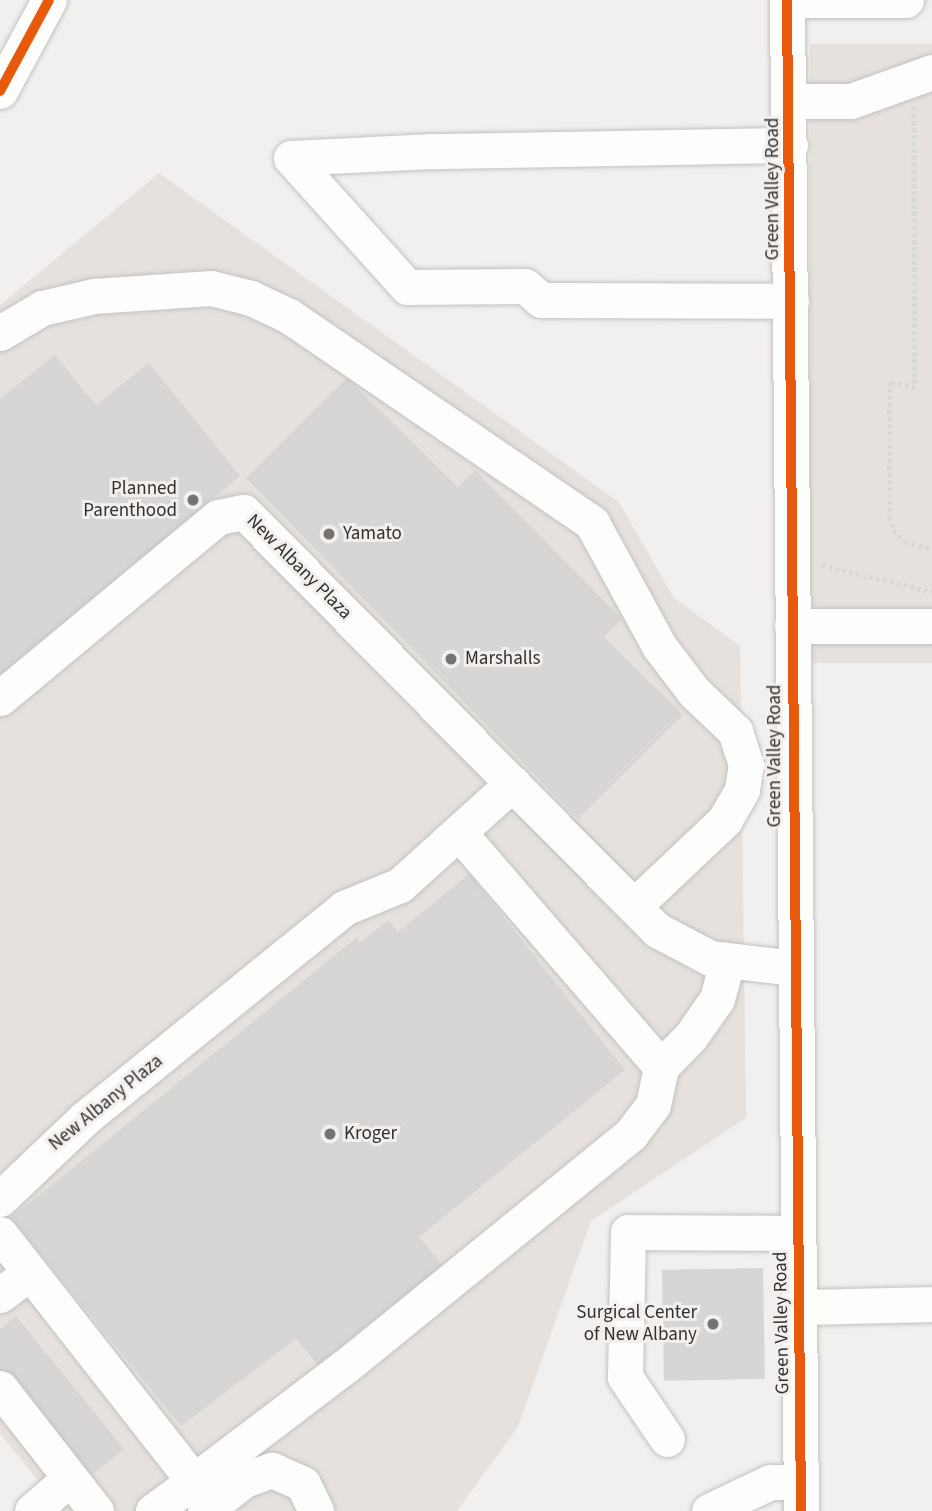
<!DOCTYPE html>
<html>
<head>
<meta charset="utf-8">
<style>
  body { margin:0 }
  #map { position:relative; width:932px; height:1511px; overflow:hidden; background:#f2f0ee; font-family:"Source Sans 3",sans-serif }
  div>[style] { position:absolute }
  .built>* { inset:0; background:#e7e1dd; transform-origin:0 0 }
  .building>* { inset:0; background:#d7d6d4; transform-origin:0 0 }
  .path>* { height:4.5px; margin-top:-2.25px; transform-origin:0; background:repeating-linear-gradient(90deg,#d9d8d8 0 3.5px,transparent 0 7px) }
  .roads { filter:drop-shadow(0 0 2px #c3c2c0) drop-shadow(0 0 2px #c3c2c0) }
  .minor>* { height:35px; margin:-17.5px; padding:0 17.5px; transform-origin:17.5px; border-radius:17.5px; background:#fdfdfc }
  .cycleway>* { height:10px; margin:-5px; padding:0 5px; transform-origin:5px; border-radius:5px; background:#e8590c }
  .dots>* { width:19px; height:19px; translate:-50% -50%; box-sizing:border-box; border:4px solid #f3efed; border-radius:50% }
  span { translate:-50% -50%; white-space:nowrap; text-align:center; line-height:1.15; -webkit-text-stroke:6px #f3efed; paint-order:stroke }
  .street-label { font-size:19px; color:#333130 }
  .poi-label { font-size:19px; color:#333130 }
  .right { translate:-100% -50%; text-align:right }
  .left { translate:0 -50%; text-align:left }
</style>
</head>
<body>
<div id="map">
  <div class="built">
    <i style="left:932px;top:44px;width:619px;height:122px;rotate:90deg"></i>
    <i style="clip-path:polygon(159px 173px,619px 502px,674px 598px,740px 646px,746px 1118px,591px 1221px,518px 1427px,457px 1511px,63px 1511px,0 1434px,0 305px)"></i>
  </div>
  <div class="building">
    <i style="clip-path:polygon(55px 355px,96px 405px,149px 363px,240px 476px,0 675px,0 399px)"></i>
    <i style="clip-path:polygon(347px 378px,458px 487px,475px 470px,622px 619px,604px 637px,683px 715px,578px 819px,246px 478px)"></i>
    <i style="clip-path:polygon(469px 874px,625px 1070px,419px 1237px,449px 1273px,399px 1301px,318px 1365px,296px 1339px,181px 1426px,11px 1218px,356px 938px,360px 943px,388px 920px,398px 932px)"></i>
    <i style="left:763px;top:1268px;width:111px;height:101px;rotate:89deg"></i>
    <i style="clip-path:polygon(16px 1316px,124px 1449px,88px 1478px,0 1370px,0 1329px)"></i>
  </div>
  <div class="path">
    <i style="left:914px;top:107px;width:281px;rotate:89.8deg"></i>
    <i style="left:915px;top:388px;width:26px;rotate:-167deg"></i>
    <i style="left:890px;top:382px;width:135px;rotate:90deg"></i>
    <i style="left:890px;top:517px;width:14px;rotate:73deg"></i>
    <i style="left:894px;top:530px;width:16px;rotate:47deg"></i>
    <i style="left:905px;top:542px;width:28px;rotate:13deg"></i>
    <i style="left:822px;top:565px;width:113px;rotate:13.8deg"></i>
  </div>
  <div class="roads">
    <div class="minor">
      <i style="left:787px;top:0;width:1511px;rotate:89.47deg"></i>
      <i style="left:787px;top:0;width:119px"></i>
      <i style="left:0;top:91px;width:103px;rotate:-61.7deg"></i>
      <i style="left:790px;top:101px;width:61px"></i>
      <i style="left:851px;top:101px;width:86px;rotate:-19.7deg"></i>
      <i style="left:790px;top:145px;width:358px;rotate:179deg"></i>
      <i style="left:432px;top:151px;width:141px;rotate:177.2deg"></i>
      <i style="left:291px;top:158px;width:173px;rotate:48deg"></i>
      <i style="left:407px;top:287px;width:118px;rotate:-0.5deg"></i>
      <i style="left:525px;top:286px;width:21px;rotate:41deg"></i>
      <i style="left:541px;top:300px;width:250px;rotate:0.2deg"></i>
      <i style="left:0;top:333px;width:49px;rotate:-30.8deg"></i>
      <i style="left:42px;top:308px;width:53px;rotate:-13deg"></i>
      <i style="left:94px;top:296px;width:117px;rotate:-3.9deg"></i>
      <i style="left:211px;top:288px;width:41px;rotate:14deg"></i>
      <i style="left:251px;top:298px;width:42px;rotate:25.3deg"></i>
      <i style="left:289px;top:316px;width:367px;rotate:34.3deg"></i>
      <i style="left:592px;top:523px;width:140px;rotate:61.4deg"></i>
      <i style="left:659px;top:646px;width:58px;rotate:52.7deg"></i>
      <i style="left:694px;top:692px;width:57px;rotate:43.6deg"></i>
      <i style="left:735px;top:731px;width:35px;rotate:72deg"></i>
      <i style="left:746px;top:764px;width:26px;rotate:99deg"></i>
      <i style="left:742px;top:790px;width:34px;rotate:120deg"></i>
      <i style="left:725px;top:820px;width:125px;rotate:136.6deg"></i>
      <i style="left:792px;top:626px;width:140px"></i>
      <i style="left:0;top:698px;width:283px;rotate:-39.7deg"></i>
      <i style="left:218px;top:517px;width:26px;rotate:-11deg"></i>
      <i style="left:244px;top:512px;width:588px;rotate:45.34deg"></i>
      <i style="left:657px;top:930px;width:60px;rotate:27.8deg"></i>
      <i style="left:710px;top:958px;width:86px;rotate:6.7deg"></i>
      <i style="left:460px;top:834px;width:308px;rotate:49.2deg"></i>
      <i style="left:0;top:1199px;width:117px;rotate:-43.6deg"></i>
      <i style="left:85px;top:1118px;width:333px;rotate:-39deg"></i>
      <i style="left:344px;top:908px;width:61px;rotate:-22.3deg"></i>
      <i style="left:400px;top:885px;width:152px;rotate:-42.1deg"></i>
      <i style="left:0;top:1234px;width:314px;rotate:51.9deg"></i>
      <i style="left:194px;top:1481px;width:51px;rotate:143.8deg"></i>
      <i style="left:0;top:1295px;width:36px;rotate:-37deg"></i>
      <i style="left:799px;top:1307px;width:133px;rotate:-1.3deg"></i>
      <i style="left:0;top:1388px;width:156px;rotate:52deg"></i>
      <i style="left:667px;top:1439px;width:75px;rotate:-124.1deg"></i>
      <i style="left:625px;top:1377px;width:145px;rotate:-88.8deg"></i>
      <i style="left:628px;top:1232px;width:170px;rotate:0.3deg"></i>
      <i style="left:194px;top:1481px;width:192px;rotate:-37.2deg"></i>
      <i style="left:347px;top:1365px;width:366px;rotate:-39.1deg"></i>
      <i style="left:631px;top:1134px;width:36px;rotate:-53deg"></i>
      <i style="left:653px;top:1105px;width:39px;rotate:-78deg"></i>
      <i style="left:661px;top:1067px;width:43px;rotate:-45.9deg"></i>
      <i style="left:691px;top:1036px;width:45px;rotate:-54.9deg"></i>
      <i style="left:717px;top:999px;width:39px;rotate:-75deg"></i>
      <i style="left:32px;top:1511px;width:50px;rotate:-41deg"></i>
      <i style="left:205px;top:1511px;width:50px;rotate:-38.5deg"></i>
      <i style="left:244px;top:1480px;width:30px;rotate:-20deg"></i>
      <i style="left:272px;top:1470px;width:34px;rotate:24deg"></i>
      <i style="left:303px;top:1484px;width:30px;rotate:64deg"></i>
      <i style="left:709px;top:1511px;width:68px;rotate:-25.4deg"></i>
      <i style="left:770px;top:1482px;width:30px"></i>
    </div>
  </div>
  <div class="cycleway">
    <i style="left:787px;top:0;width:1511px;rotate:89.47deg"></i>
    <i style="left:0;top:91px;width:103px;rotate:-61.7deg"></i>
  </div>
  <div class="dots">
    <i style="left:193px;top:500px;background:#767472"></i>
    <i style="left:329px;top:534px;background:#767472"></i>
    <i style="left:451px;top:659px;background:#767472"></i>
    <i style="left:330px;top:1134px;background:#767472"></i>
    <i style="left:713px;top:1324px;background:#767472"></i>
  </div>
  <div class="street-label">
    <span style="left:773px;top:189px;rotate:-90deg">Green Valley Road</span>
    <span style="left:299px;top:567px;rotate:45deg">New Albany Plaza</span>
    <span style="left:775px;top:756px;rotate:-90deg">Green Valley Road</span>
    <span style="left:106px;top:1103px;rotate:-39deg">New Albany Plaza</span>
    <span style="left:782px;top:1323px;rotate:-91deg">Green Valley Road</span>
  </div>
  <div class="poi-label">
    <span class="right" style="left:177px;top:500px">Planned<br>Parenthood</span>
    <span class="left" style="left:343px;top:534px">Yamato</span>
    <span class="left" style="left:465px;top:659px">Marshalls</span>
    <span class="left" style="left:344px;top:1134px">Kroger</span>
    <span class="right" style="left:697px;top:1324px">Surgical Center<br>of New Albany</span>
  </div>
</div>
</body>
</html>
